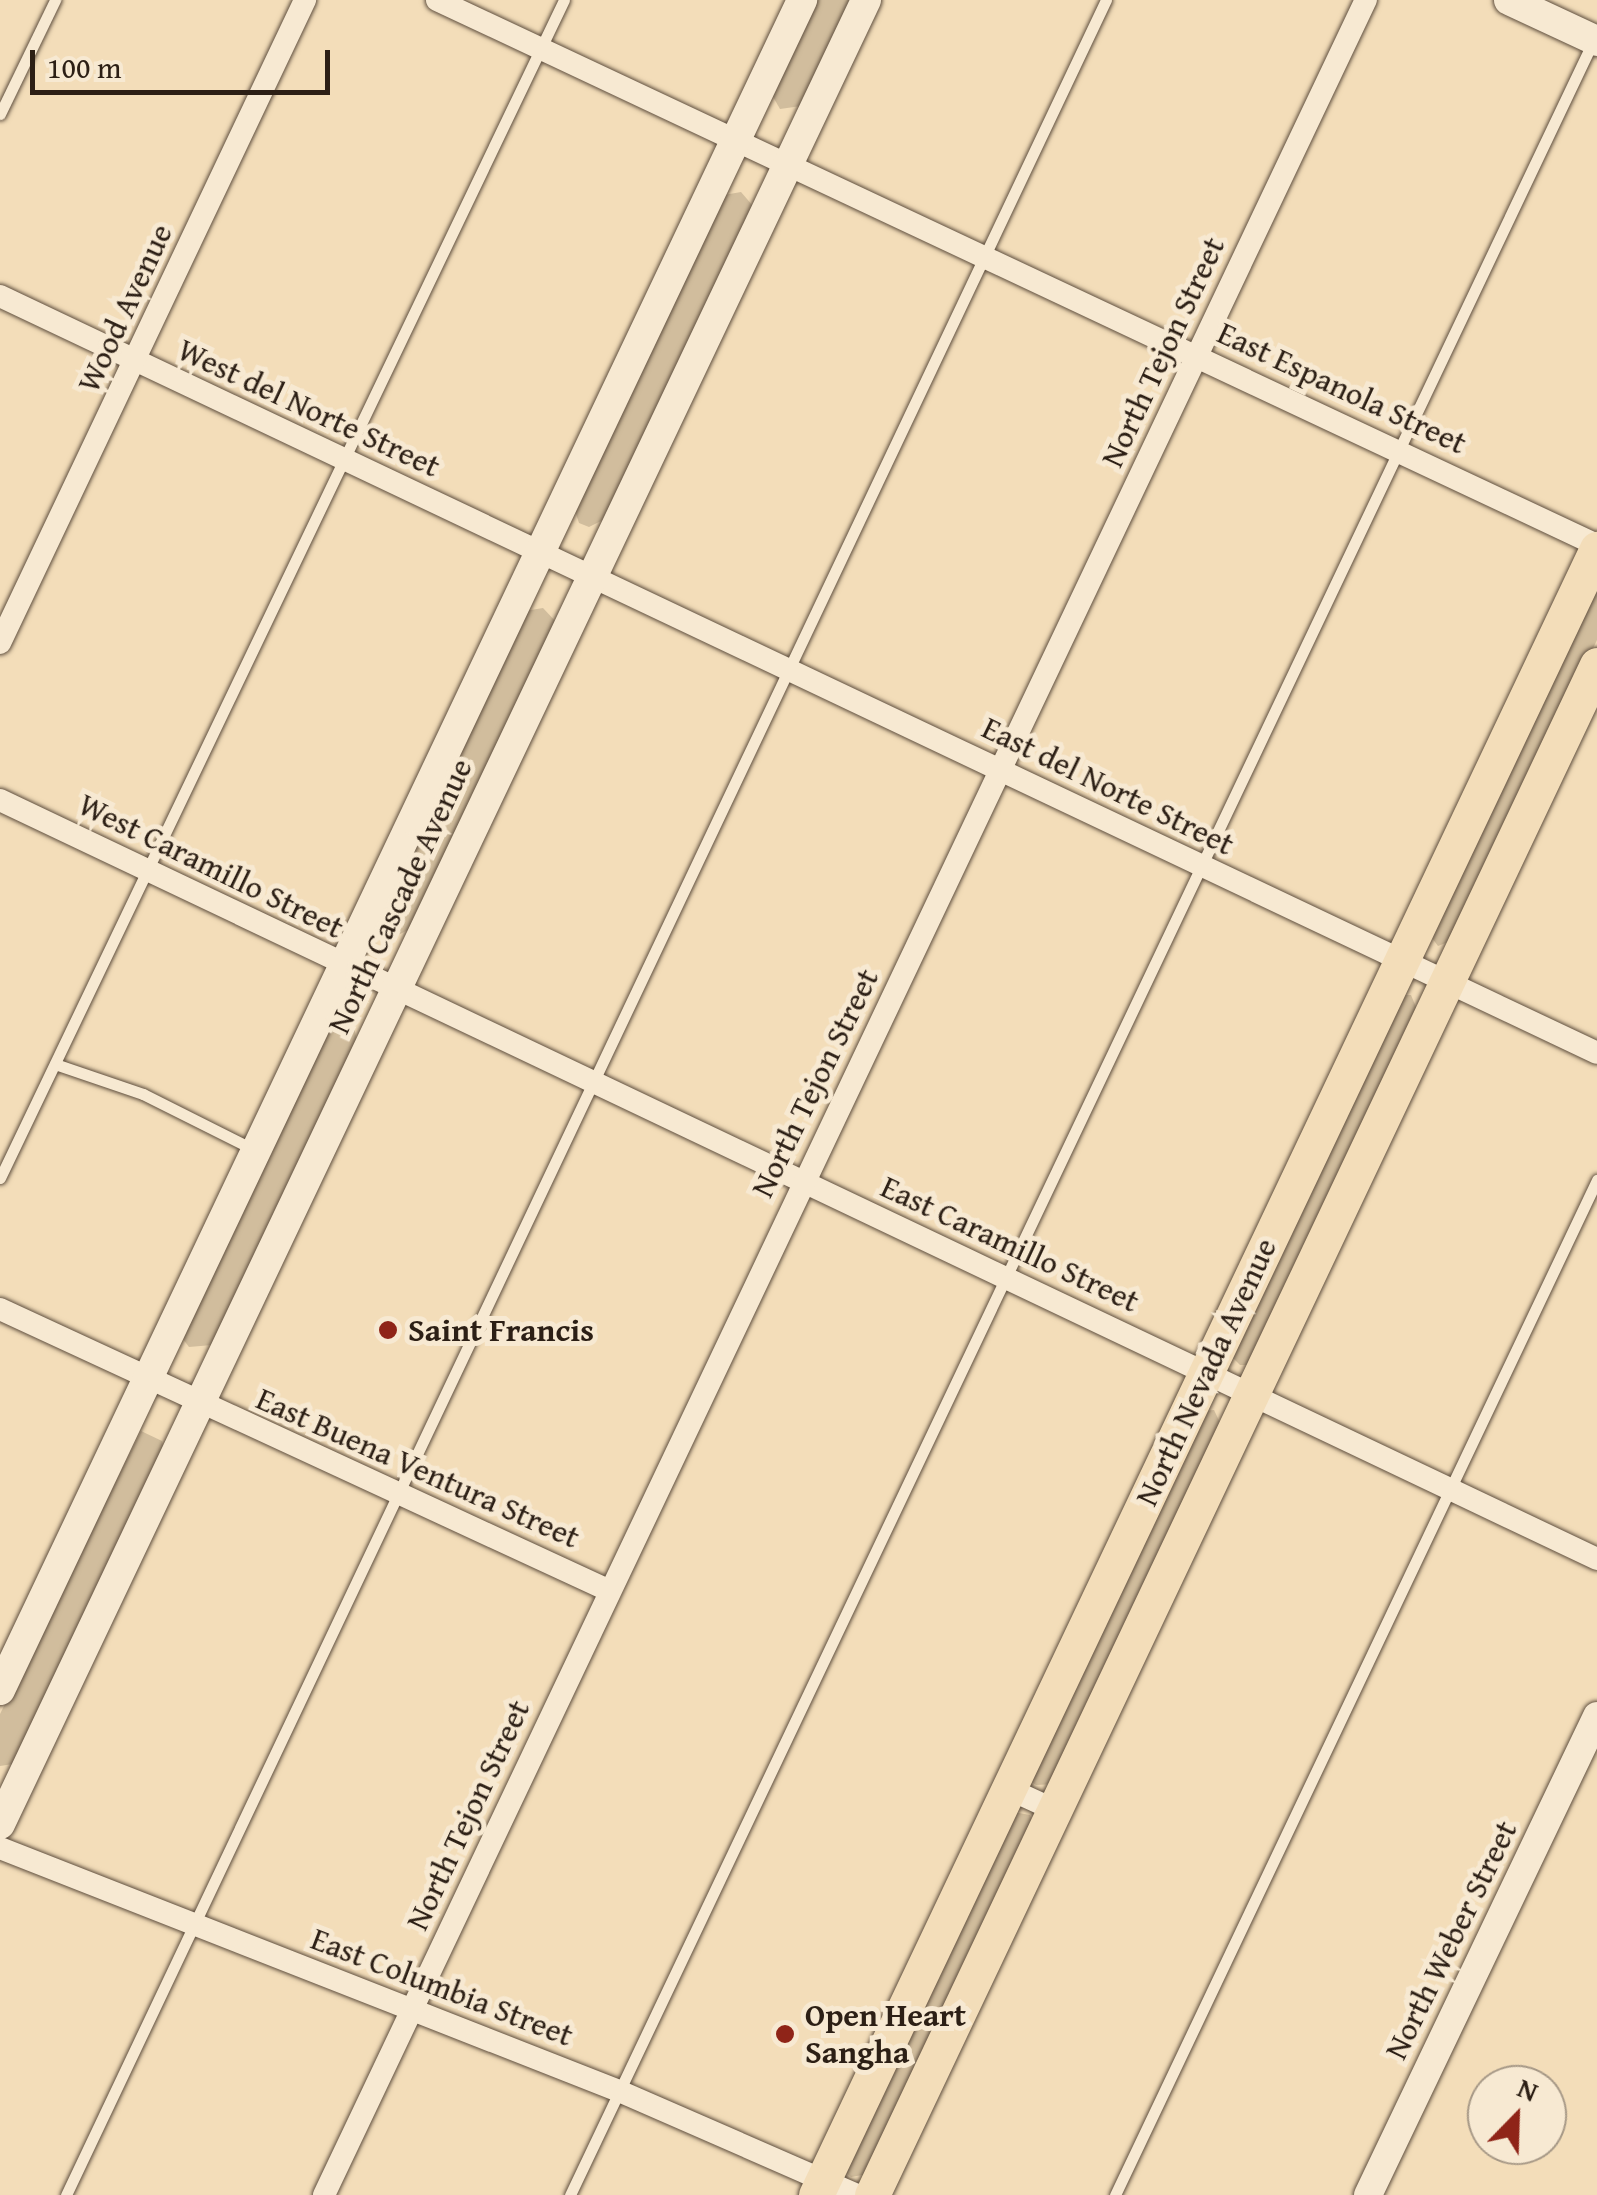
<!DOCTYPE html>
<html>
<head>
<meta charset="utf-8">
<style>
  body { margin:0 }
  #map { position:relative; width:1597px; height:2195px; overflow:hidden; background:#f3ddb9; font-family:"Gentium Book Plus",serif }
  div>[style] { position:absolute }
  .green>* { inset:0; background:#d1bd9d }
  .roads { filter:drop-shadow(0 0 2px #5e4e3e) drop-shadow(0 0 2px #5e4e3e) }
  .service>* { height:11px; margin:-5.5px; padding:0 5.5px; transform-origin:5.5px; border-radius:5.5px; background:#f7e9d2 }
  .minor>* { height:22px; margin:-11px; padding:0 11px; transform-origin:11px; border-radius:11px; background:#f7e9d2 }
  .tertiary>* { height:28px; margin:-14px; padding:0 14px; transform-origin:14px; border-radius:14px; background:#f7e9d2 }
  .secondary>* { height:30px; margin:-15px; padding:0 15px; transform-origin:15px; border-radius:15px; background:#f7e9d2 }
  .primary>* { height:35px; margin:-17.5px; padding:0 17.5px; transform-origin:17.5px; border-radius:17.5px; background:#f3ddb9 }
  .dots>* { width:28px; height:28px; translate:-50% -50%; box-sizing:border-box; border:5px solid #f7e9d2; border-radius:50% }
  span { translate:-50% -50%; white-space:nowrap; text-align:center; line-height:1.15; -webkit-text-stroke:10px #f7e9d2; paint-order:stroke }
  .street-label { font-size:32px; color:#2c1f15 }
  .poi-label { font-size:32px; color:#2c1f15; font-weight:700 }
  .left { translate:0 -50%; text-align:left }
  .north { position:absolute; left:1467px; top:2065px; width:100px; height:100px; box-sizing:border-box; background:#f7e9d2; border:2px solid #a69886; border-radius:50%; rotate:23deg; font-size:28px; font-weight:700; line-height:40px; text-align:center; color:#2c1f15 }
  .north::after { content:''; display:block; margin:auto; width:35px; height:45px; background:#8f2418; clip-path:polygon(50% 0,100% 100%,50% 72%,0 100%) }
  .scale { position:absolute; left:30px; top:50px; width:300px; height:45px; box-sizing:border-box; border:5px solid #2c1f15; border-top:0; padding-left:12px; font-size:30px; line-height:35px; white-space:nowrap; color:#2c1f15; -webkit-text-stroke:8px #f7e9d2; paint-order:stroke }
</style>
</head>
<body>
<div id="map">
  <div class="green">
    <i style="clip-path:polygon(816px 0,851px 0,801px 106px,780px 109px,772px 95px)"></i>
    <i style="clip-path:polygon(741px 192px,753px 206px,603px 520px,589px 527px,579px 523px,574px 508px,724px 195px)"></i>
    <i style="clip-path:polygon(1597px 583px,1597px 640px,1456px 939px,1438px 946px,1429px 934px)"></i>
    <i style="clip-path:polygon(543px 608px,557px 623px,410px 929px,392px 938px,378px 920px,525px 611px)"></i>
    <i style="clip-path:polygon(1402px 995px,1411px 995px,1419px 1014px,1248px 1365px,1240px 1365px,1229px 1354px)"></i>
    <i style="clip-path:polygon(335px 1018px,353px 1023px,357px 1040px,212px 1345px,189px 1347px,183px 1339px)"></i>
    <i style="clip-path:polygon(1214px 1410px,1222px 1427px,1055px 1784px,1036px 1785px,1030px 1781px,1205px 1411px)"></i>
    <i style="clip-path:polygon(141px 1431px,162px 1441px,164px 1449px,13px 1764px,0 1766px,0 1714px)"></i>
    <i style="clip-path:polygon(1013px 1812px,1030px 1815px,1034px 1825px,868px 2174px,851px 2177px,845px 2172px)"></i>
  </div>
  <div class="roads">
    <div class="service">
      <i style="left:0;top:114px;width:127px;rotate:-64.2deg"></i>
      <i style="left:55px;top:1064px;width:93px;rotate:18.8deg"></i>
      <i style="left:143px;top:1094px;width:123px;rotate:26.6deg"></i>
      <i style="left:0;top:1178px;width:1306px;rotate:-64.42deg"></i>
      <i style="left:66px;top:2195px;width:2429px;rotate:-64.65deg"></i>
      <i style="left:570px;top:2195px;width:2384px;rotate:-64.59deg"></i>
      <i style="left:1115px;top:2195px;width:1124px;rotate:-64.6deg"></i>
    </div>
    <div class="minor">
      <i style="left:437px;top:0;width:1282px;rotate:25.17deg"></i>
      <i style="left:0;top:296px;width:1767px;rotate:25.36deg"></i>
      <i style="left:0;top:643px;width:712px;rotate:-64.62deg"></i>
      <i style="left:0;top:800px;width:1768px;rotate:25.42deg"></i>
      <i style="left:0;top:1309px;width:672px;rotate:24.81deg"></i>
      <i style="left:1009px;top:1789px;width:51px;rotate:24.5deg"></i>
      <i style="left:0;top:1848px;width:665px;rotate:21.43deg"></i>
      <i style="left:619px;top:2091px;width:260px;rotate:23.6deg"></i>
      <i style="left:324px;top:2195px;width:2430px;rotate:-64.61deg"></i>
    </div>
    <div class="tertiary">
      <i style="left:1368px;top:2195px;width:531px;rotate:-64.45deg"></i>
    </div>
    <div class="secondary">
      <i style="left:1509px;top:0;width:97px;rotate:25deg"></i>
      <i style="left:0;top:1690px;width:1871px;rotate:-64.61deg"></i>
      <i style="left:0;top:1824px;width:2019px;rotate:-64.6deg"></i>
    </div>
    <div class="primary">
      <i style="left:816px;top:2195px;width:1822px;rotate:-64.62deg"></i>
      <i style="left:872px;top:2195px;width:1693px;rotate:-64.65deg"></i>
    </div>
  </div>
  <div class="dots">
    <i style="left:388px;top:1330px;background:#8f2418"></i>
    <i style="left:785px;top:2034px;background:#8f2418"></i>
  </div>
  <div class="street-label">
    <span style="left:125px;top:308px;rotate:-65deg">Wood Avenue</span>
    <span style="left:1163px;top:352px;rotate:-65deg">North Tejon Street</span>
    <span style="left:1342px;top:388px;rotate:25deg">East Espanola Street</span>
    <span style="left:309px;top:408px;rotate:25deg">West del Norte Street</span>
    <span style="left:1108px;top:786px;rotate:26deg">East del Norte Street</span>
    <span style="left:211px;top:866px;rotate:26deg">West Caramillo Street</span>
    <span style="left:400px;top:896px;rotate:-65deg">North Cascade Avenue</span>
    <span style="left:815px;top:1083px;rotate:-64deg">North Tejon Street</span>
    <span style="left:1010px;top:1244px;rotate:25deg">East Caramillo Street</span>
    <span style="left:1206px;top:1372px;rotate:-65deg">North Nevada Avenue</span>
    <span style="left:418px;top:1468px;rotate:24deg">East Buena Ventura Street</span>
    <span style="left:468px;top:1815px;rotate:-65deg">North Tejon Street</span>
    <span style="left:1451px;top:1940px;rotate:-64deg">North Weber Street</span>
    <span style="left:442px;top:1987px;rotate:21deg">East Columbia Street</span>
  </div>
  <div class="poi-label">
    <span class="left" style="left:408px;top:1330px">Saint Francis</span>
    <span class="left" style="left:805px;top:2034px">Open Heart<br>Sangha</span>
  </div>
  <div class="north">N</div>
  <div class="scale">100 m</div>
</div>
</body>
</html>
